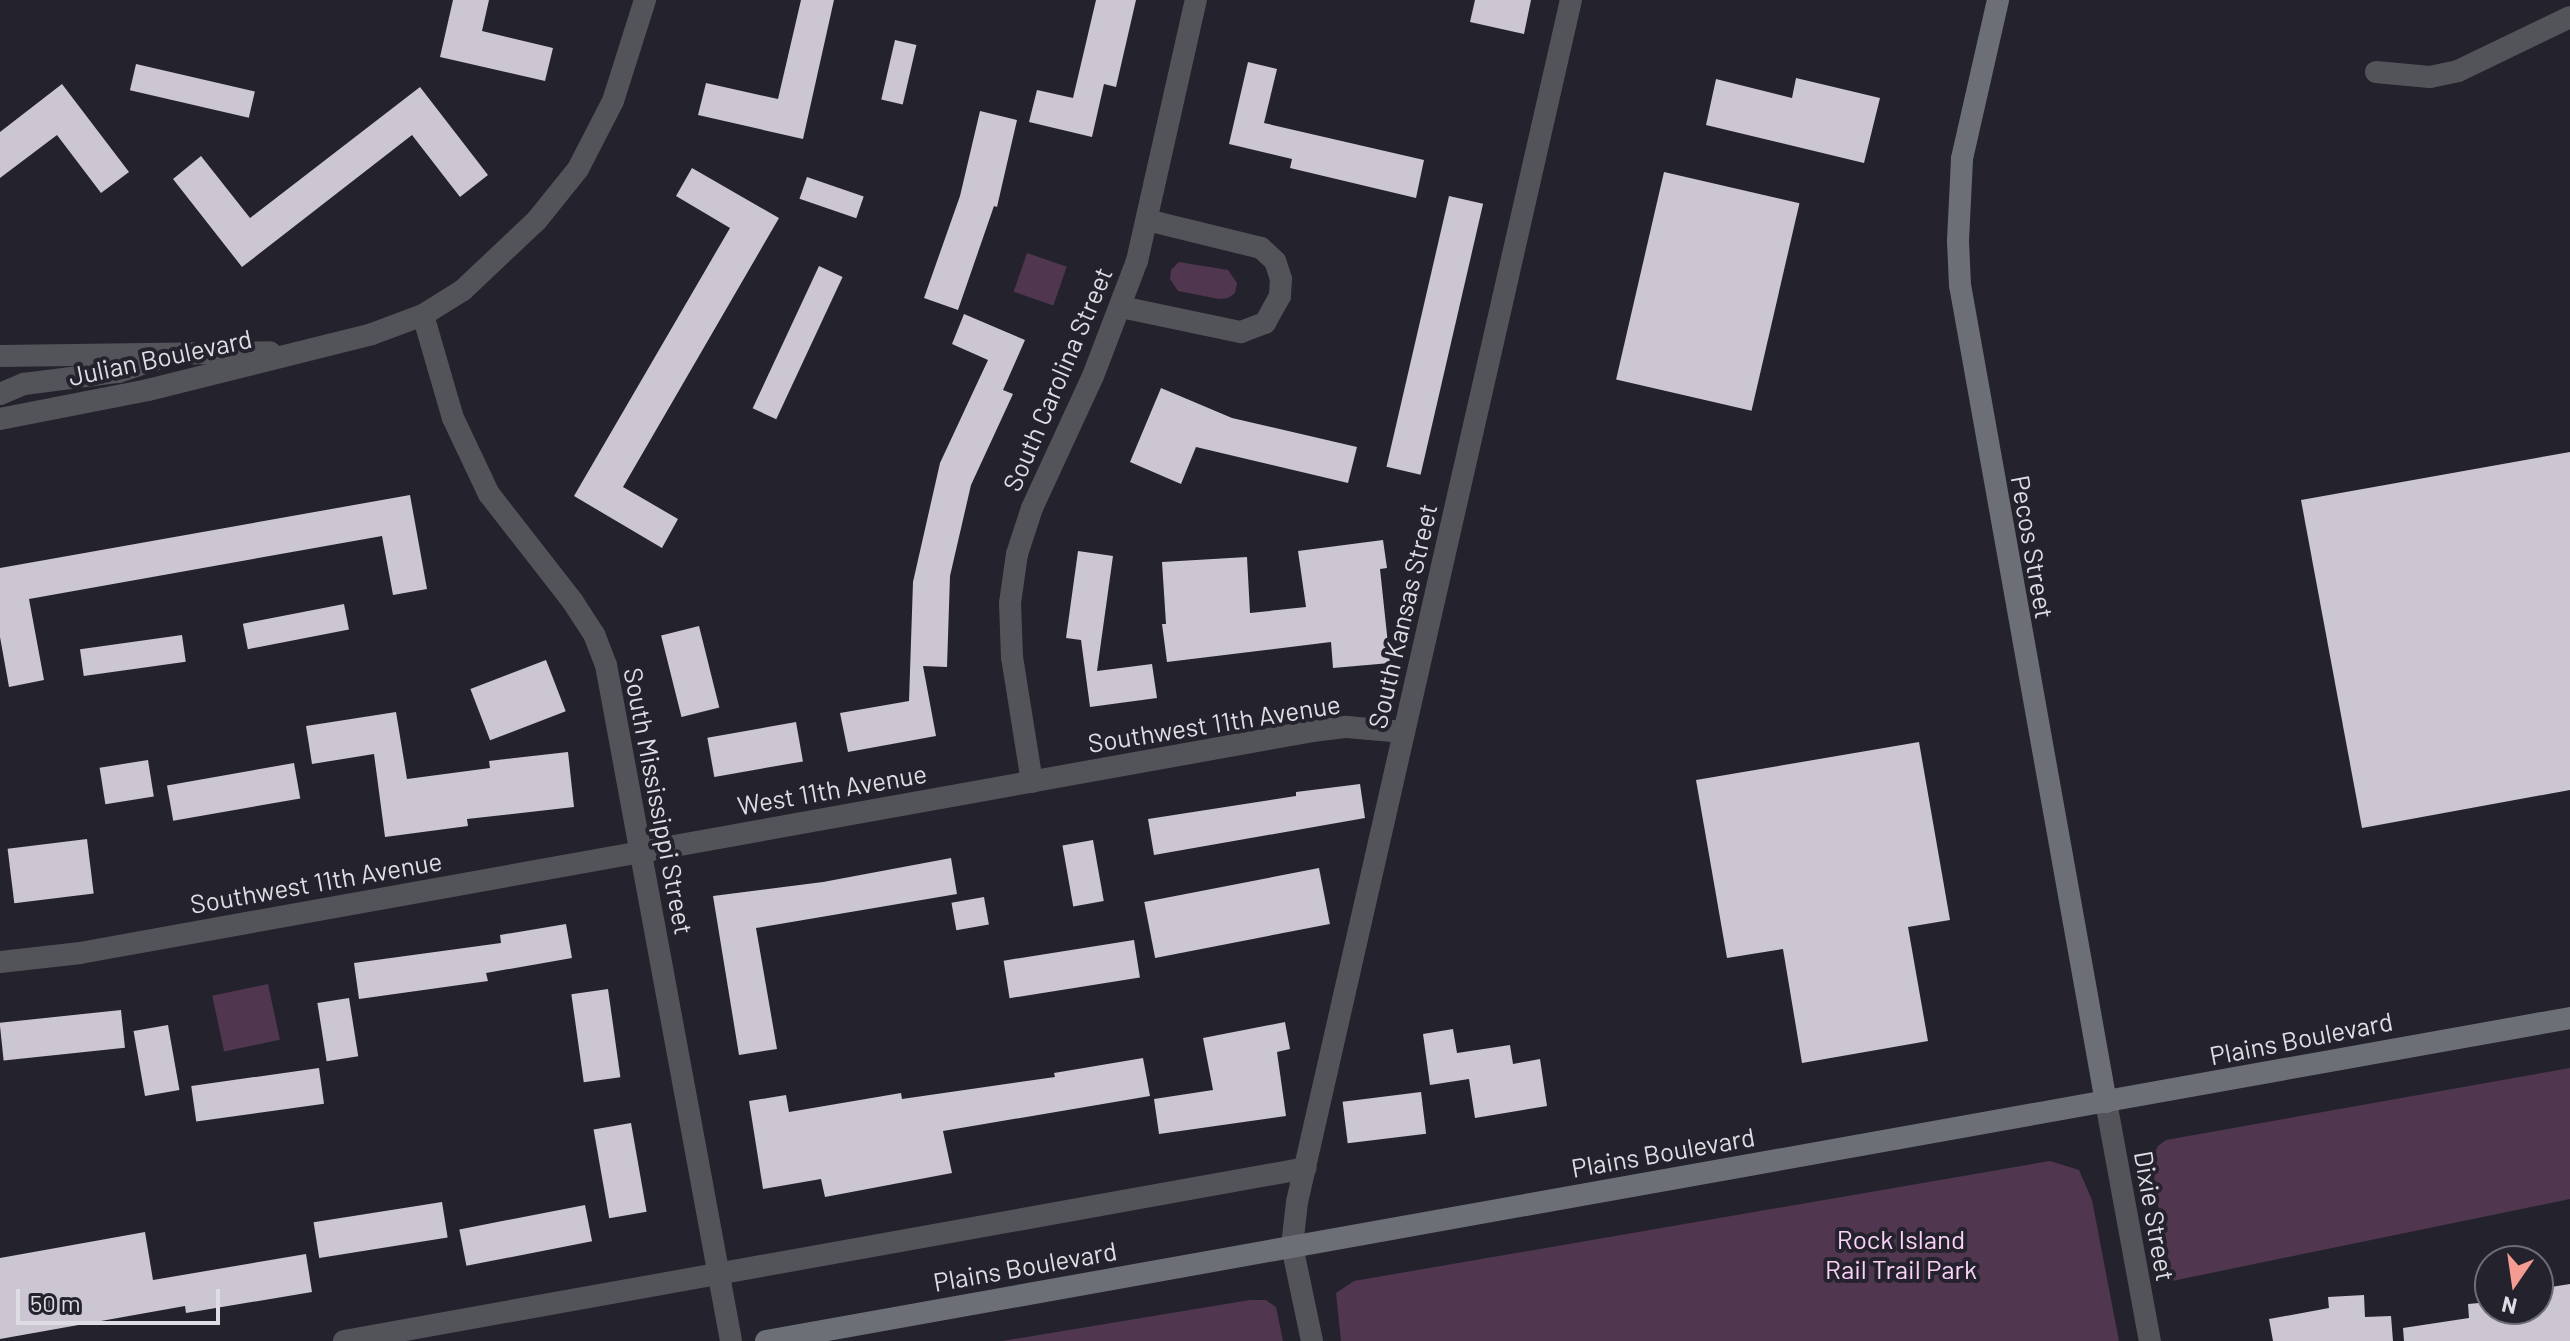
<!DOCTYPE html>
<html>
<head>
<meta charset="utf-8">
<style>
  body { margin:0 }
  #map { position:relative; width:2570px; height:1341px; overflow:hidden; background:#24232d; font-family:Barlow,sans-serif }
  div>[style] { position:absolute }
  .green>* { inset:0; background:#50364e; transform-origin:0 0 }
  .building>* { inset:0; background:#ccc5d2; transform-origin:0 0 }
  .minor>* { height:22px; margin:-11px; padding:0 11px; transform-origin:11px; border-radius:11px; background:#535459 }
  .tertiary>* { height:22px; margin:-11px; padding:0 11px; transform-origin:11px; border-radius:11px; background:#535459 }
  .secondary>* { height:22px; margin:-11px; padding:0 11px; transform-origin:11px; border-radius:11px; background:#6d6f77 }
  span { translate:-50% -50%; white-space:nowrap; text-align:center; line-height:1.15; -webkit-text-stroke:8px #24232d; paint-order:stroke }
  .street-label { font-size:26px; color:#dedde4 }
  .park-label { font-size:26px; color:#fdd2f8 }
  .north { position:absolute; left:2474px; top:1245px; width:80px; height:80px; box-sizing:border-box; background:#24232d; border:2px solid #6e6d76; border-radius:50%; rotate:193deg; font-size:22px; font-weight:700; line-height:32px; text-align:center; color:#dedde4 }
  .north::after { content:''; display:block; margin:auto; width:28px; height:36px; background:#f59c92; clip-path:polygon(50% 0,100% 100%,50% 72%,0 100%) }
  .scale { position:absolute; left:16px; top:1289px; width:204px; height:36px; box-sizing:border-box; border:4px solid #dedde4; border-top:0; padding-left:10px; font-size:24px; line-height:28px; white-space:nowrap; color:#dedde4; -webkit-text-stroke:6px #24232d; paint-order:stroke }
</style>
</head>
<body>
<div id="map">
  <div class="green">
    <i style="left:1027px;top:253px;width:42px;height:41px;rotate:19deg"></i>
    <i style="clip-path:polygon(1179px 262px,1228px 270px,1237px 283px,1235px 293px,1228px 298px,1219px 299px,1178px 291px,1170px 279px,1171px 270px)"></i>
    <i style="left:268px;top:984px;width:57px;height:57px;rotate:78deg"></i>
    <i style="clip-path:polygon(2570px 1068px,2570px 1199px,2172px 1281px,2150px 1161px,2158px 1146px,2166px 1140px)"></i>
    <i style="clip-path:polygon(2050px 1161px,2079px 1170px,2092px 1200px,2119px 1341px,1341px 1341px,1336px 1293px,1354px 1281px)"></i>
    <i style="clip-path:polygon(1250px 1300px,1266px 1300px,1276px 1307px,1283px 1341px,1002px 1341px)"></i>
  </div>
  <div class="building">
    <i style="clip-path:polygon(453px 0,489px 0,482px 31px,553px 48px,545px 81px,440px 57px)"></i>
    <i style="clip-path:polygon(801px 0,834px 0,803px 139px,698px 115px,706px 83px,778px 99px)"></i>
    <i style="clip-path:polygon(1096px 0,1136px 0,1116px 87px,1104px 84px,1092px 137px,1029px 122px,1037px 90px,1073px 98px)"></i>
    <i style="clip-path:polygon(1475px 0,1531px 0,1524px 34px,1470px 22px)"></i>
    <i style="left:895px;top:40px;width:22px;height:61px;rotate:13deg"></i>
    <i style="clip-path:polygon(1248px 62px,1277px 69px,1264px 123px,1424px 160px,1416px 198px,1290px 168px,1292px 159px,1229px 144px)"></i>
    <i style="left:136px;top:64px;width:122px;height:27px;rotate:13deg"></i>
    <i style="clip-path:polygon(1796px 78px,1880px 98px,1864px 163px,1706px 125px,1716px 79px,1792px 98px)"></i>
    <i style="clip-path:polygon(62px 84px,129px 172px,101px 193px,57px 135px,0 178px,0 132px)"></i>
    <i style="clip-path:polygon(420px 87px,488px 175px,460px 197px,412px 135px,242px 267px,173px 179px,201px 156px,250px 218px)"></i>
    <i style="clip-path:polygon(980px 111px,1017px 120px,997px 207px,994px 206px,958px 310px,924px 298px,960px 196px)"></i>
    <i style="clip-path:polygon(692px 168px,779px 218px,623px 487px,678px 519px,662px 548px,574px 496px,730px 228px,676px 196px)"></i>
    <i style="left:1664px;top:172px;width:139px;height:213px;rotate:13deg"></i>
    <i style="left:807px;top:177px;width:60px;height:23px;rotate:19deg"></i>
    <i style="left:1449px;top:196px;width:35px;height:278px;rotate:13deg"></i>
    <i style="left:819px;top:266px;width:26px;height:157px;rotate:25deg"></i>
    <i style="clip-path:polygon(964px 314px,1025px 340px,1003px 390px,1013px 394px,971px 485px,950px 576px,947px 667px,923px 666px,936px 736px,848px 752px,840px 713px,909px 701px,913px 582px,940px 463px,988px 360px,952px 344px)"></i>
    <i style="clip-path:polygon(1161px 388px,1232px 418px,1357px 447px,1348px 483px,1196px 447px,1181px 484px,1130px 462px)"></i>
    <i style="clip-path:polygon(2570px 452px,2570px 790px,2362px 828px,2301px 500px)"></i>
    <i style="clip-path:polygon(410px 495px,427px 589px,393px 595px,382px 536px,29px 599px,44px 680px,9px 687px,0 637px,0 568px)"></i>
    <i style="clip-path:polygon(1383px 540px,1387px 568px,1380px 569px,1390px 663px,1333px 668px,1331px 642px,1167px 662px,1162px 624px,1166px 624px,1162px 562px,1247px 557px,1250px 613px,1306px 607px,1298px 551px)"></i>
    <i style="clip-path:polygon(1078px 551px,1113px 556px,1097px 671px,1152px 664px,1157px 698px,1090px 707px,1081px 640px,1066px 638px)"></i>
    <i style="left:344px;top:604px;width:26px;height:103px;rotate:79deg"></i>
    <i style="left:699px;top:626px;width:84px;height:39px;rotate:76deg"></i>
    <i style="left:182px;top:635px;width:27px;height:103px;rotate:82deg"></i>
    <i style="left:546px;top:660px;width:55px;height:81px;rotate:69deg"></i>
    <i style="clip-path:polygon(396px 712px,407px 779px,490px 768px,489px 761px,568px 752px,574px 807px,467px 819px,468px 826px,385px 837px,374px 754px,312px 764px,306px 726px)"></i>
    <i style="left:796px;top:722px;width:40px;height:90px;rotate:80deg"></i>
    <i style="clip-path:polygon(1919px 742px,1950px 920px,1908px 927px,1928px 1041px,1802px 1063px,1783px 949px,1727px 958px,1696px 780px)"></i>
    <i style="left:148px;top:760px;width:37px;height:49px;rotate:81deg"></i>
    <i style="left:294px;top:763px;width:36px;height:129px;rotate:80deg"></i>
    <i style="clip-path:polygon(1360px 784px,1365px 818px,1154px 855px,1148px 819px,1296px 796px,1296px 792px)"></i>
    <i style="left:87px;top:839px;width:55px;height:80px;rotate:83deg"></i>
    <i style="left:1093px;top:840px;width:62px;height:31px;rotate:80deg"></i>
    <i style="clip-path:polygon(951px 858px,957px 894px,756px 928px,777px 1049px,739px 1055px,713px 896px,823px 882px)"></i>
    <i style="left:1319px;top:868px;width:57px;height:178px;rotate:79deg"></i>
    <i style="left:984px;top:897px;width:28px;height:33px;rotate:80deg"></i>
    <i style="clip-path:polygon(566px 924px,572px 958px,486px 973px,488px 981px,359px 999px,354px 963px,501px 943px,500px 935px)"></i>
    <i style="left:1134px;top:940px;width:38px;height:132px;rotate:81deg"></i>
    <i style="left:608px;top:989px;width:89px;height:37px;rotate:82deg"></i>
    <i style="left:349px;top:998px;width:59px;height:32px;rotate:81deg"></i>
    <i style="left:121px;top:1010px;width:38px;height:122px;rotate:84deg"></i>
    <i style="clip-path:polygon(1285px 1022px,1290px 1049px,1277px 1052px,1286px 1116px,1159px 1134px,1154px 1099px,1213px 1090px,1203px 1038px)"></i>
    <i style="left:168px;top:1025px;width:66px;height:35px;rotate:80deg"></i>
    <i style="clip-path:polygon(1453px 1029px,1457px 1053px,1510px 1045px,1513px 1064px,1540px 1059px,1547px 1106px,1475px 1118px,1469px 1079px,1430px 1085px,1423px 1034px)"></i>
    <i style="clip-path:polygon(1143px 1058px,1150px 1096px,943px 1131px,952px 1173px,825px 1197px,821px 1179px,763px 1189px,749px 1101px,786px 1095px,789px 1112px,901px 1093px,902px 1099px,1055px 1077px,1054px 1073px)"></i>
    <i style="left:319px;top:1068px;width:36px;height:129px;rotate:82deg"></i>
    <i style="left:1421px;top:1092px;width:42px;height:79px;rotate:83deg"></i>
    <i style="left:631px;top:1123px;width:90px;height:38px;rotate:80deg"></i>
    <i style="left:442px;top:1202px;width:36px;height:130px;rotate:81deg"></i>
    <i style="left:585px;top:1205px;width:37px;height:128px;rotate:79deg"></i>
    <i style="clip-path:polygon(145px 1232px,153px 1280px,306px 1254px,312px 1292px,186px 1313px,185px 1306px,0 1339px,0 1258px)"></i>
    <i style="clip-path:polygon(2570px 1284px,2570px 1341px,2404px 1341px,2403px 1328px,2469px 1318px,2468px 1304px,2490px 1302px,2490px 1309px,2538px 1309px,2538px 1289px)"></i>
    <i style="clip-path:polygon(2364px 1295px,2365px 1317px,2391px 1316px,2393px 1341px,2273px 1341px,2269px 1319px,2329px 1308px,2328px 1297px)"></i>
  </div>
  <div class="minor">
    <i style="left:1121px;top:307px;width:123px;rotate:11.8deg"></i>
    <i style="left:1241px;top:332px;width:26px;rotate:-21deg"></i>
    <i style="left:1265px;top:323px;width:31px;rotate:-61deg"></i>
    <i style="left:1280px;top:296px;width:17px;rotate:-87deg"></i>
    <i style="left:1281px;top:279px;width:19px;rotate:-108deg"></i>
    <i style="left:1275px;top:261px;width:19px;rotate:-137deg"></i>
    <i style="left:1261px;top:248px;width:117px;rotate:-166.2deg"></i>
    <i style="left:423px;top:315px;width:107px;rotate:73.8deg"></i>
    <i style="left:453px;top:418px;width:84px;rotate:64.7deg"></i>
    <i style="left:489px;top:494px;width:137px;rotate:52.1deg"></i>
    <i style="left:573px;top:602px;width:38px;rotate:57deg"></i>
    <i style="left:594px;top:634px;width:33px;rotate:69deg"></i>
    <i style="left:606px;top:665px;width:687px;rotate:79.52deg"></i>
    <i style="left:1032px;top:782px;width:127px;rotate:-99.1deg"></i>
    <i style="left:1012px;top:657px;width:54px;rotate:-92.1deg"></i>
    <i style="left:1010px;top:603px;width:49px;rotate:-81.9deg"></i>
    <i style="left:1017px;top:554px;width:48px;rotate:-71.9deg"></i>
    <i style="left:1032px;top:508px;width:145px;rotate:-65.2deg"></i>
    <i style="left:1093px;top:376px;width:123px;rotate:-69.1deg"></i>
    <i style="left:1137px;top:261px;width:268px;rotate:-77.3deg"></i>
    <i style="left:0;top:962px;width:81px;rotate:-6.4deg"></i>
    <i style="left:80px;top:953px;width:1252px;rotate:-10.21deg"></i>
    <i style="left:1312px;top:731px;width:35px;rotate:-7deg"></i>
    <i style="left:1347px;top:727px;width:57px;rotate:5deg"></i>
    <i style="left:344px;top:1341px;width:977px;rotate:-10.19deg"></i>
    <i style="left:1312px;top:1341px;width:97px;rotate:-101.9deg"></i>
    <i style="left:1292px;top:1246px;width:44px;rotate:-83.5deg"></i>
    <i style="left:1297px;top:1202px;width:1233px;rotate:-77.16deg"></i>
  </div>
  <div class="tertiary">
    <i style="left:2376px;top:72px;width:54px;rotate:5.3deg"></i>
    <i style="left:2430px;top:77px;width:29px;rotate:-12deg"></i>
    <i style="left:2458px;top:71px;width:124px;rotate:-25.7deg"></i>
    <i style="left:0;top:356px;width:270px;rotate:-0.8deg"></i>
    <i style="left:0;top:394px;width:26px;rotate:-23deg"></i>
    <i style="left:24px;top:384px;width:95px;rotate:-7.3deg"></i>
    <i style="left:118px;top:372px;width:44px;rotate:-18.4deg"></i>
    <i style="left:0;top:419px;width:151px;rotate:-11.1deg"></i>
    <i style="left:148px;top:390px;width:231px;rotate:-14deg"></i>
    <i style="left:372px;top:334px;width:54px;rotate:-20.4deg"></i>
    <i style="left:423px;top:315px;width:47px;rotate:-32deg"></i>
    <i style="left:463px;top:290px;width:102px;rotate:-43.4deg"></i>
    <i style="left:537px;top:220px;width:65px;rotate:-51.2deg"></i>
    <i style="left:578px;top:169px;width:76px;rotate:-62.8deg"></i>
    <i style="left:613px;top:101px;width:106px;rotate:-72.4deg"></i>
    <i style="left:2106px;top:1102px;width:243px;rotate:79.6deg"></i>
  </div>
  <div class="secondary">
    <i style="left:1998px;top:0;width:163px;rotate:102.8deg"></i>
    <i style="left:1962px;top:159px;width:82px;rotate:92.8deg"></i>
    <i style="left:1958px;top:241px;width:44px;rotate:87.4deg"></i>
    <i style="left:1960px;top:285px;width:830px;rotate:79.87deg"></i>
    <i style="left:766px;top:1341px;width:1833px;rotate:-10.15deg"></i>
  </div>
  <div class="street-label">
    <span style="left:160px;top:357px;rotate:-12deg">Julian Boulevard</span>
    <span style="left:1057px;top:379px;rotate:-67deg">South Carolina Street</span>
    <span style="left:2033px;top:547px;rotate:80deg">Pecos Street</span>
    <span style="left:1402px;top:616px;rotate:-77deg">South Kansas Street</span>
    <span style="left:1214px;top:723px;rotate:-9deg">Southwest 11th Avenue</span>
    <span style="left:832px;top:789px;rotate:-10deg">West 11th Avenue</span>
    <span style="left:659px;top:801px;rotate:79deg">South Mississippi Street</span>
    <span style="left:316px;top:882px;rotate:-10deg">Southwest 11th Avenue</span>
    <span style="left:2301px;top:1038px;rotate:-11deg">Plains Boulevard</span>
    <span style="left:1663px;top:1152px;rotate:-10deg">Plains Boulevard</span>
    <span style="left:2155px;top:1216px;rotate:80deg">Dixie Street</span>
    <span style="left:1025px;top:1266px;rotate:-10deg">Plains Boulevard</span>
  </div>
  <div class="park-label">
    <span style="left:1901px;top:1254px">Rock Island<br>Rail Trail Park</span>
  </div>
  <div class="north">N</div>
  <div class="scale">50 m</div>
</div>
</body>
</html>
